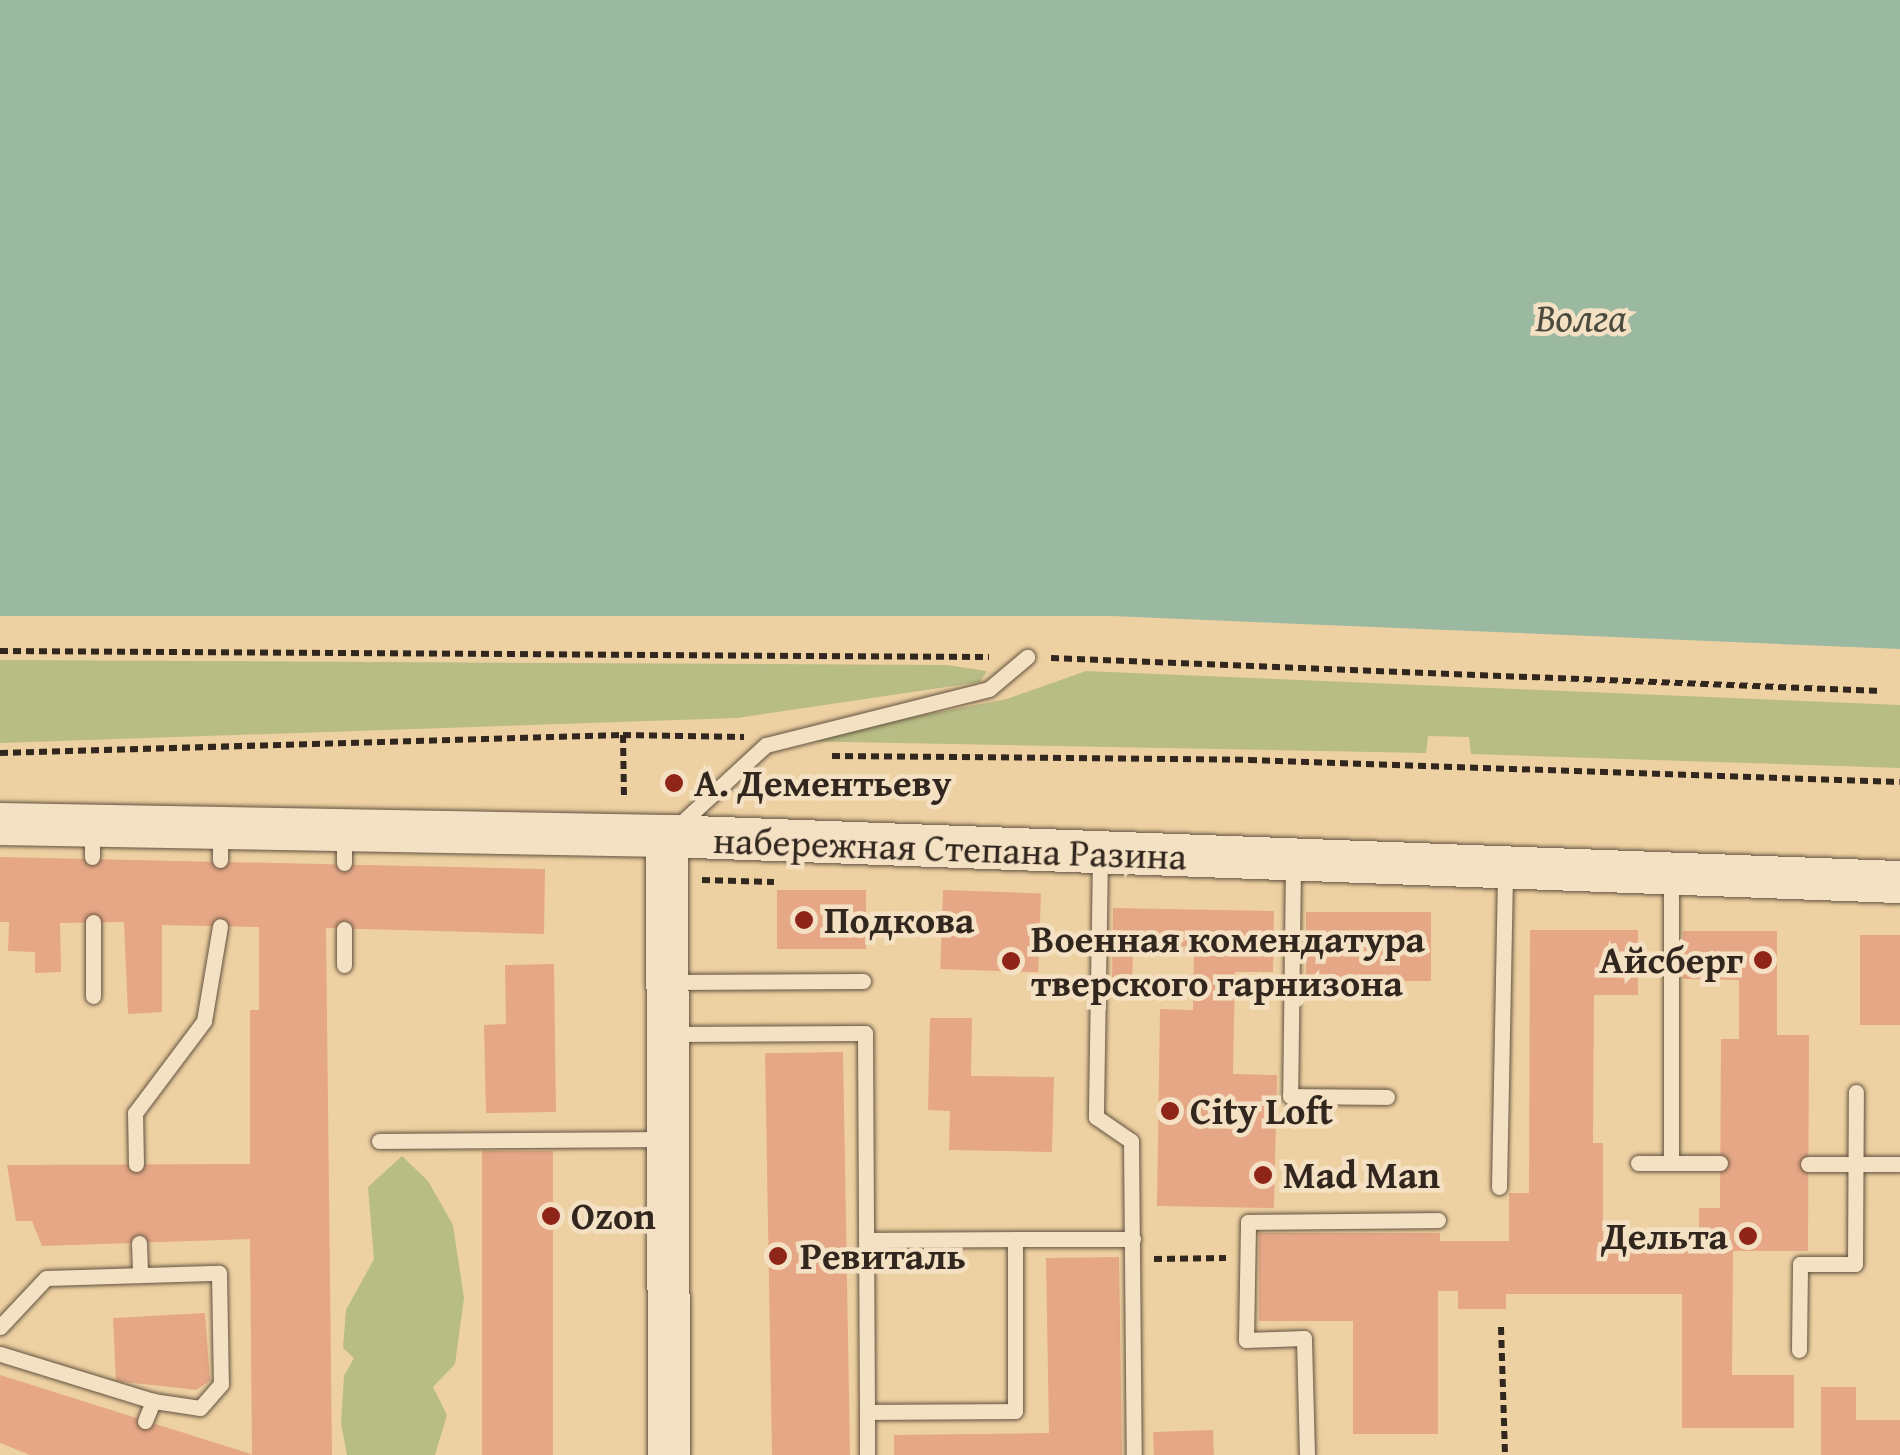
<!DOCTYPE html>
<html>
<head>
<meta charset="utf-8">
<style>
  body { margin:0 }
  #map { position:relative; width:1900px; height:1455px; overflow:hidden; background:#eed1a2; font-family:"Gentium Book Plus",serif }
  div>[style] { position:absolute }
  .green>* { inset:0; background:#b8bc85 }
  .water>* { inset:0; background:#9bb8a1 }
  .building>* { inset:0; background:#e5a785; transform-origin:0 0 }
  .path>* { height:6px; margin-top:-3px; transform-origin:0; background:repeating-linear-gradient(90deg,#32271f 0 8px,transparent 0 13px) }
  .roads { filter:drop-shadow(0 0 2px #615240) drop-shadow(0 0 2px #615240) }
  .lane>* { height:15px; margin:-7.5px; padding:0 7.5px; transform-origin:7.5px; border-radius:7.5px; background:#f4e1c3 }
  .secondary>* { height:42px; margin:-21px; padding:0 21px; transform-origin:21px; border-radius:21px; background:#f4e1c3 }
  .dots>* { width:28px; height:28px; translate:-50% -50%; box-sizing:border-box; border:5px solid #f4e1c3; border-radius:50% }
  span { translate:-50% -50%; white-space:nowrap; text-align:center; line-height:1.15; -webkit-text-stroke:9px #f4e1c3; paint-order:stroke }
  .poi-label { font-size:38px; color:#32271f; font-weight:700 }
  .left { translate:0 -50%; text-align:left }
  .right { translate:-100% -50%; text-align:right }
  .street-label { font-size:38px; color:#32271f }
  .water-label { font-size:40px; color:#4c4b40; font-style:italic }
</style>
</head>
<body>
<div id="map">
  <div class="green">
    <i style="clip-path:polygon(0 660px,947px 665px,987px 671px,980px 682px,737px 718px,0 743px)"></i>
    <i style="clip-path:polygon(1086px 671px,1900px 705px,1900px 768px,1471px 754px,1469px 737px,1428px 736px,1426px 753px,790px 741px,1007px 699px)"></i>
    <i style="clip-path:polygon(402px 1156px,428px 1181px,453px 1225px,464px 1298px,455px 1364px,433px 1387px,447px 1415px,435px 1455px,347px 1455px,341px 1423px,344px 1376px,354px 1358px,343px 1348px,346px 1310px,374px 1259px,368px 1187px)"></i>
  </div>
  <div class="water">
    <i style="clip-path:polygon(0 0,1900px 0,1900px 649px,1111px 616px,0 616px)"></i>
  </div>
  <div class="building">
    <i style="clip-path:polygon(0 857px,545px 869px,544px 934px,326px 928px,332px 1455px,252px 1455px,250px 1239px,42px 1246px,32px 1221px,16px 1221px,7px 1165px,250px 1164px,250px 1010px,259px 1010px,259px 927px,162px 925px,162px 1012px,128px 1014px,124px 922px,60px 923px,61px 972px,35px 973px,35px 952px,8px 951px,9px 922px,0 922px)"></i>
    <i style="left:777px;top:890px;width:89px;height:59px"></i>
    <i style="left:943px;top:890px;width:98px;height:79px;rotate:2deg"></i>
    <i style="clip-path:polygon(1113px 908px,1274px 911px,1273px 972px,1235px 972px,1233px 1074px,1277px 1075px,1274px 1208px,1157px 1206px,1160px 1009px,1193px 1010px,1194px 953px,1133px 952px,1132px 985px,1112px 985px)"></i>
    <i style="left:1306px;top:912px;width:125px;height:69px"></i>
    <i style="clip-path:polygon(1530px 930px,1638px 930px,1638px 995px,1594px 995px,1593px 1143px,1603px 1143px,1603px 1237px,1699px 1237px,1699px 1208px,1720px 1208px,1721px 1039px,1739px 1039px,1739px 980px,1683px 979px,1683px 931px,1777px 931px,1777px 1035px,1809px 1035px,1808px 1251px,1733px 1251px,1732px 1375px,1794px 1375px,1794px 1428px,1682px 1428px,1682px 1294px,1506px 1294px,1506px 1309px,1458px 1309px,1458px 1291px,1438px 1291px,1438px 1434px,1353px 1434px,1353px 1321px,1259px 1321px,1259px 1233px,1440px 1233px,1440px 1241px,1509px 1241px,1509px 1193px,1529px 1193px)"></i>
    <i style="left:1860px;top:935px;width:40px;height:90px"></i>
    <i style="clip-path:polygon(554px 964px,556px 1112px,486px 1113px,484px 1025px,506px 1024px,505px 965px)"></i>
    <i style="clip-path:polygon(930px 1018px,972px 1018px,971px 1076px,1054px 1077px,1052px 1152px,949px 1150px,950px 1111px,928px 1110px)"></i>
    <i style="left:843px;top:1052px;width:403px;height:78px;rotate:89deg"></i>
    <i style="left:553px;top:1151px;width:304px;height:71px;rotate:90deg"></i>
    <i style="clip-path:polygon(1119px 1257px,1122px 1455px,894px 1455px,894px 1435px,1049px 1433px,1046px 1258px)"></i>
    <i style="clip-path:polygon(205px 1313px,210px 1381px,196px 1390px,116px 1381px,113px 1318px)"></i>
    <i style="clip-path:polygon(0 1375px,251px 1454px,251px 1455px,30px 1455px,0 1443px)"></i>
    <i style="clip-path:polygon(1821px 1387px,1856px 1387px,1856px 1420px,1900px 1420px,1900px 1455px,1821px 1455px)"></i>
    <i style="left:1213px;top:1430px;width:25px;height:60px;rotate:88deg"></i>
  </div>
  <div class="path">
    <i style="left:0;top:651px;width:989px;rotate:0.35deg"></i>
    <i style="left:1051px;top:658px;width:831px;rotate:2.28deg"></i>
    <i style="left:623px;top:735px;width:121px;rotate:0.9deg"></i>
    <i style="left:0;top:753px;width:623px;rotate:-1.65deg"></i>
    <i style="left:623px;top:735px;width:65px;rotate:89.1deg"></i>
    <i style="left:832px;top:756px;width:417px;rotate:0.5deg"></i>
    <i style="left:1249px;top:760px;width:651px;rotate:1.94deg"></i>
    <i style="left:702px;top:880px;width:72px;rotate:1.6deg"></i>
    <i style="left:1154px;top:1259px;width:72px;rotate:-0.8deg"></i>
    <i style="left:1501px;top:1327px;width:128px;rotate:88.2deg"></i>
  </div>
  <div class="roads">
    <div class="lane">
      <i style="left:677px;top:827px;width:121px;rotate:-42.7deg"></i>
      <i style="left:766px;top:745px;width:230px;rotate:-14.1deg"></i>
      <i style="left:989px;top:689px;width:50px;rotate:-40.1deg"></i>
      <i style="left:92px;top:829px;width:28px;rotate:90deg"></i>
      <i style="left:220px;top:832px;width:28px;rotate:90deg"></i>
      <i style="left:1100px;top:856px;width:261px;rotate:90.9deg"></i>
      <i style="left:1096px;top:1117px;width:42px;rotate:34.4deg"></i>
      <i style="left:1131px;top:1141px;width:314px;rotate:89.5deg"></i>
      <i style="left:344px;top:863px;width:29px;rotate:-90deg"></i>
      <i style="left:1293px;top:864px;width:232px;rotate:90.7deg"></i>
      <i style="left:1290px;top:1096px;width:97px;rotate:0.6deg"></i>
      <i style="left:1671px;top:877px;width:286px;rotate:90deg"></i>
      <i style="left:93px;top:922px;width:74px;rotate:90deg"></i>
      <i style="left:344px;top:965px;width:36px;rotate:-90deg"></i>
      <i style="left:672px;top:982px;width:191px;rotate:-0.3deg"></i>
      <i style="left:673px;top:1034px;width:192px;rotate:-0.3deg"></i>
      <i style="left:865px;top:1033px;width:379px;rotate:89.7deg"></i>
      <i style="left:379px;top:1141px;width:285px;rotate:-0.4deg"></i>
      <i style="left:1638px;top:1163px;width:82px"></i>
      <i style="left:136px;top:1164px;width:51px;rotate:-91.1deg"></i>
      <i style="left:135px;top:1113px;width:115px;rotate:-53.1deg"></i>
      <i style="left:204px;top:1021px;width:96px;rotate:-80.4deg"></i>
      <i style="left:1808px;top:1164px;width:92px"></i>
      <i style="left:1499px;top:1187px;width:317px;rotate:-88.9deg"></i>
      <i style="left:866px;top:1240px;width:149px;rotate:-0.4deg"></i>
      <i style="left:139px;top:1243px;width:32px;rotate:88deg"></i>
      <i style="left:0;top:1327px;width:67px;rotate:-46.8deg"></i>
      <i style="left:46px;top:1278px;width:173px;rotate:-1.7deg"></i>
      <i style="left:219px;top:1273px;width:111px;rotate:89deg"></i>
      <i style="left:221px;top:1384px;width:32px;rotate:131deg"></i>
      <i style="left:200px;top:1408px;width:48px;rotate:-171.5deg"></i>
      <i style="left:153px;top:1401px;width:160px;rotate:-162.9deg"></i>
      <i style="left:1799px;top:1350px;width:86px;rotate:-89.3deg"></i>
      <i style="left:1800px;top:1264px;width:55px"></i>
      <i style="left:1855px;top:1264px;width:172px;rotate:-89.7deg"></i>
      <i style="left:145px;top:1421px;width:22px;rotate:-68deg"></i>
      <i style="left:867px;top:1455px;width:43px;rotate:-90deg"></i>
      <i style="left:867px;top:1412px;width:148px;rotate:-0.4deg"></i>
      <i style="left:1015px;top:1411px;width:172px;rotate:-90deg"></i>
      <i style="left:1015px;top:1239px;width:118px"></i>
      <i style="left:1307px;top:1455px;width:117px;rotate:-91.5deg"></i>
      <i style="left:1304px;top:1338px;width:58px;rotate:178deg"></i>
      <i style="left:1246px;top:1340px;width:118px;rotate:-89deg"></i>
      <i style="left:1248px;top:1222px;width:190px;rotate:-0.6deg"></i>
    </div>
    <div class="secondary">
      <i style="left:0;top:824px;width:667px;rotate:1.03deg"></i>
      <i style="left:667px;top:836px;width:1234px;rotate:2.14deg"></i>
      <i style="left:667px;top:836px;width:619px;rotate:89.81deg"></i>
    </div>
  </div>
  <div class="dots">
    <i style="left:674px;top:783px;background:#8f2418"></i>
    <i style="left:804px;top:920px;background:#8f2418"></i>
    <i style="left:1763px;top:960px;background:#8f2418"></i>
    <i style="left:1011px;top:961px;background:#8f2418"></i>
    <i style="left:1170px;top:1111px;background:#8f2418"></i>
    <i style="left:1263px;top:1175px;background:#8f2418"></i>
    <i style="left:551px;top:1216px;background:#8f2418"></i>
    <i style="left:1748px;top:1236px;background:#8f2418"></i>
    <i style="left:778px;top:1256px;background:#8f2418"></i>
  </div>
  <div class="poi-label">
    <span class="left" style="left:694px;top:783px">А. Дементьеву</span>
    <span class="left" style="left:824px;top:920px">Подкова</span>
    <span class="left" style="left:1031px;top:961px">Военная комендатура<br>тверского гарнизона</span>
    <span class="right" style="left:1743px;top:960px">Айсберг</span>
    <span class="left" style="left:1190px;top:1111px">City Loft</span>
    <span class="left" style="left:1283px;top:1175px">Mad Man</span>
    <span class="left" style="left:571px;top:1216px">Ozon</span>
    <span class="right" style="left:1728px;top:1236px">Дельта</span>
    <span class="left" style="left:800px;top:1256px">Ревиталь</span>
  </div>
  <div class="street-label">
    <span style="left:950px;top:848px;rotate:2deg">набережная Степана Разина</span>
  </div>
  <div class="water-label">
    <span style="left:1581px;top:317px">Волга</span>
  </div>
</div>
</body>
</html>
